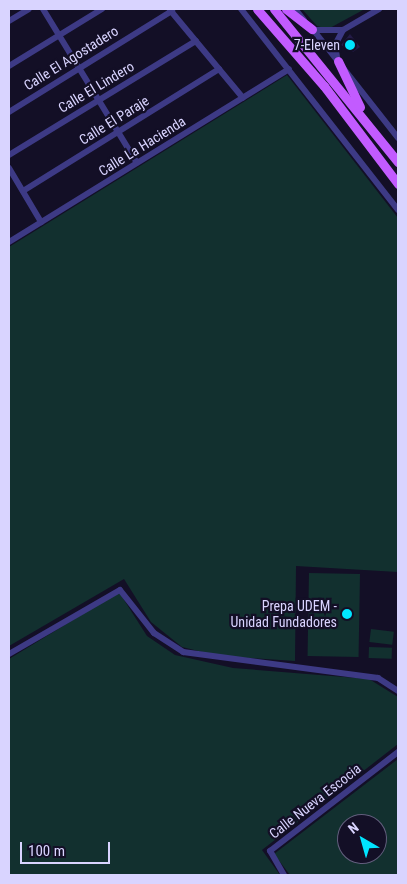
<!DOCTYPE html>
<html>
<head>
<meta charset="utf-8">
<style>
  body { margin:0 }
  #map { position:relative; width:407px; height:884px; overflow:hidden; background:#130f26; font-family:"Roboto Condensed",sans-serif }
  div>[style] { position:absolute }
  .green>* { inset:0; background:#12302f; transform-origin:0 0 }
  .building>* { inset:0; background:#241b47 }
  .minor>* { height:6px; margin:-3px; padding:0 3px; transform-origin:3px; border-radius:3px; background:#3d3a85 }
  .major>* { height:9px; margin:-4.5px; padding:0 4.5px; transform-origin:4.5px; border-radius:4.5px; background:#c25bff }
  .dots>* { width:14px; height:14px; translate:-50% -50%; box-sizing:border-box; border:2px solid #130f26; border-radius:50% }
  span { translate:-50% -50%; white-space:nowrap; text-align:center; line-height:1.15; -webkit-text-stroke:4.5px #130f26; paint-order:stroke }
  .poi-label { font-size:14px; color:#d9d4ff }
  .right { translate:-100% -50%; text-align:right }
  .street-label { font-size:14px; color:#d9d4ff }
  .frame { position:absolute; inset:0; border:10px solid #d9d4ff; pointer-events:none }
  .north { position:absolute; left:337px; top:814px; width:50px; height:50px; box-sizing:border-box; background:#130f26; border:1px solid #625e7d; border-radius:50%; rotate:322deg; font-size:14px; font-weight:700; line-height:20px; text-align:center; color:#d9d4ff }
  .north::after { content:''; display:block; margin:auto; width:18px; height:22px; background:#00e5ff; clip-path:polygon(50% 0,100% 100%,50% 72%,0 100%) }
  .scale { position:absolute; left:20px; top:842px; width:90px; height:22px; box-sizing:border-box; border:2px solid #d9d4ff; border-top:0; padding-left:6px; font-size:15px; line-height:18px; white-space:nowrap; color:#d9d4ff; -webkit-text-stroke:4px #130f26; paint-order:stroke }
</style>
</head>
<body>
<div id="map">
  <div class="green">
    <i style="clip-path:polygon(302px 9px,362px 9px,363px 10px,328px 29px,317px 26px)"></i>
    <i style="clip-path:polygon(287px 75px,398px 218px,398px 572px,296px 566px,295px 661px,219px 656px,182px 647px,151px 622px,124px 579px,9px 646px,9px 247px)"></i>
    <i style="left:309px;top:573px;width:51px;height:83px;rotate:1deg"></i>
    <i style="clip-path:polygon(119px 592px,147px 636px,175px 655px,233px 668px,369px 679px,398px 697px,398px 744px,262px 850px,280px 875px,9px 875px,9px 659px)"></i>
    <i style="left:371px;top:629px;width:23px;height:13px;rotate:7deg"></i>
    <i style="left:369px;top:647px;width:23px;height:11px;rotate:2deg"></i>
    <i style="clip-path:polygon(evenodd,398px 759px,398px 875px,290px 875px,274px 854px,398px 759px,347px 824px,377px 824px,377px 854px,347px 854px,347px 824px)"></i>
  </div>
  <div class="building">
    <i style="clip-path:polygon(350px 34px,360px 47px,353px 52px,341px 45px)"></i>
  </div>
  <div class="minor">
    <i style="left:43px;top:9px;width:180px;rotate:58.6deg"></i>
    <i style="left:241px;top:9px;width:255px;rotate:52deg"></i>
    <i style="left:295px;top:9px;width:14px;rotate:51deg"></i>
    <i style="left:170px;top:10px;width:114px;rotate:50.3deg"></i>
    <i style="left:9px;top:21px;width:23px;rotate:-31deg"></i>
    <i style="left:311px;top:27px;width:141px;rotate:51.9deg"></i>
    <i style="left:314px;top:30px;width:29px"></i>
    <i style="left:343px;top:30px;width:42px;rotate:-30.3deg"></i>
    <i style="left:337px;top:57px;width:12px;rotate:-99deg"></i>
    <i style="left:335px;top:45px;width:17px;rotate:-62deg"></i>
    <i style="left:9px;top:66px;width:109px;rotate:-31.5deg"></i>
    <i style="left:9px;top:112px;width:192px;rotate:-31.8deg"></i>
    <i style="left:9px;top:155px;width:219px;rotate:-31.4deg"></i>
    <i style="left:9px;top:168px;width:63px;rotate:59.3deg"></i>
    <i style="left:23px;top:191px;width:231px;rotate:-31.9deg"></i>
    <i style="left:9px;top:242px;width:329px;rotate:-31.7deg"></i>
    <i style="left:9px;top:654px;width:128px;rotate:-30deg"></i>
    <i style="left:120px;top:590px;width:55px;rotate:51.7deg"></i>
    <i style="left:154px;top:633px;width:35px;rotate:33deg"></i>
    <i style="left:183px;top:652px;width:197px;rotate:7.6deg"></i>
    <i style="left:378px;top:678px;width:24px;rotate:33deg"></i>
    <i style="left:284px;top:875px;width:28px;rotate:-120deg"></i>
    <i style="left:270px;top:851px;width:162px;rotate:-37.7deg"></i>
  </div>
  <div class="major">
    <i style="left:257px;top:9px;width:102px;rotate:49deg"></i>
    <i style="left:324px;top:86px;width:123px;rotate:52.9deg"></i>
    <i style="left:274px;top:9px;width:197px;rotate:51deg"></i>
    <i style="left:286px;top:9px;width:33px;rotate:38deg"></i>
    <i style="left:338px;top:61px;width:51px;rotate:64.4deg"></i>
  </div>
  <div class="dots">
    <i style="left:350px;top:45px;background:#00e5ff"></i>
    <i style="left:347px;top:614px;background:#00e5ff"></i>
  </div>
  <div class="poi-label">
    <span class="right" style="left:340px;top:45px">7-Eleven</span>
    <span class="right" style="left:337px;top:614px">Prepa UDEM -<br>Unidad Fundadores</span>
  </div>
  <div class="street-label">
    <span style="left:71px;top:58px;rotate:-32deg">Calle El Agostadero</span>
    <span style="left:96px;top:87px;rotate:-31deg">Calle El Lindero</span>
    <span style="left:114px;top:120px;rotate:-32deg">Calle El Paraje</span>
    <span style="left:142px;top:146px;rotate:-32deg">Calle La Hacienda</span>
    <span style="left:315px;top:801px;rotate:-38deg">Calle Nueva Escocia</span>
  </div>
  <div class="frame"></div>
  <div class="north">N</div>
  <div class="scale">100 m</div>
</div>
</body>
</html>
